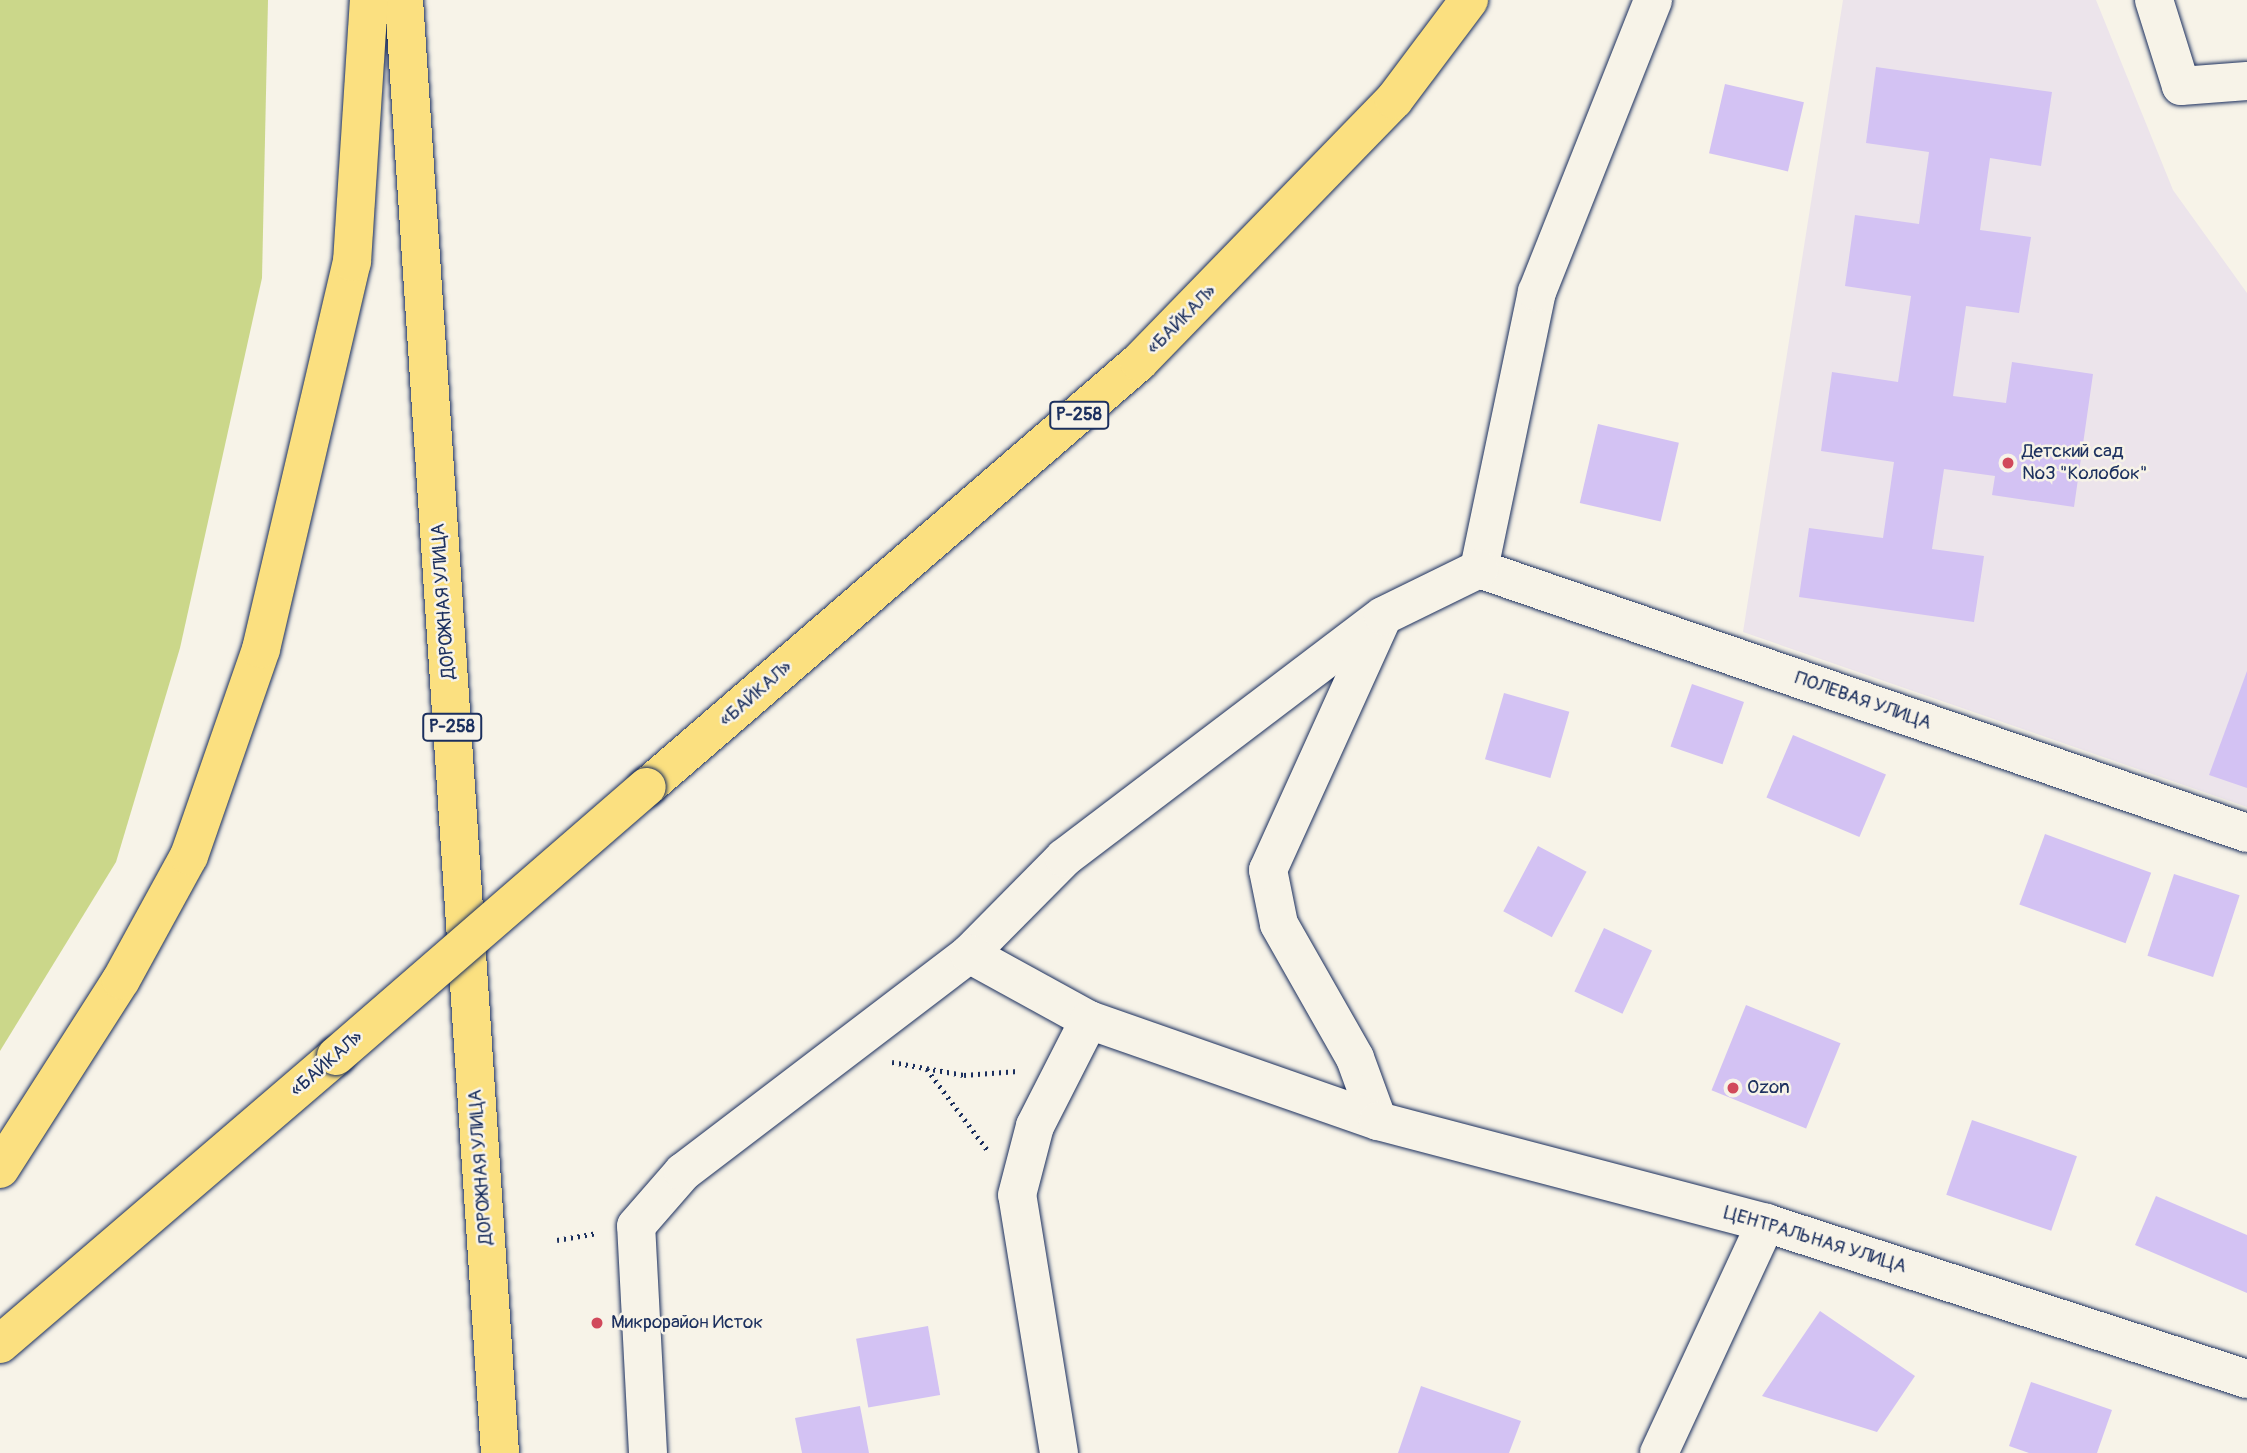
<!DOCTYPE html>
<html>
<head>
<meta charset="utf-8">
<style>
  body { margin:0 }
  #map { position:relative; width:2247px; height:1453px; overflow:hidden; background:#f7f3e8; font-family:Pangolin,sans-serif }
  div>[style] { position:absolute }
  .built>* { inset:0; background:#ece4eb }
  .green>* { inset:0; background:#cbd78a }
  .building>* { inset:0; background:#d3c2f3; transform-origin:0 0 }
  .path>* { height:4.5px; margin-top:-2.25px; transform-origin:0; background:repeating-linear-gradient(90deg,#1b2f5e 0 2px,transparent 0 7px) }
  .roads { filter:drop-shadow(0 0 2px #1b2f5e) drop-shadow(0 0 2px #1b2f5e) }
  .minor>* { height:38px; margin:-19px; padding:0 19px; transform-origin:19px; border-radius:19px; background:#f7f3e8 }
  .highway>* { height:38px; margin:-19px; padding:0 19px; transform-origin:19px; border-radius:19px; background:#fbe080 }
  .bridges { filter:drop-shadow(0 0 2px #1b2f5e) drop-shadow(0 0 2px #1b2f5e) }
  .highway-bridge>* { height:38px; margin:-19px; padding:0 19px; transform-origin:19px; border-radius:19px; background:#fbe080 }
  .dots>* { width:19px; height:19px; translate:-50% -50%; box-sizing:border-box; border:4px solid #f7f3e8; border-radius:50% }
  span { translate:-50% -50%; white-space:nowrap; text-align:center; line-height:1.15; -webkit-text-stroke:5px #f7f3e8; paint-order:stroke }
  .shield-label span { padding:2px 5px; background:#f7f3e8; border:2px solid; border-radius:5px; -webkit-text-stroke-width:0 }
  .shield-label { font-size:18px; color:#1b2f5e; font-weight:700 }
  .street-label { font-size:19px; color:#1b2f5e }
  .poi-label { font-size:19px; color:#1b2f5e }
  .left { translate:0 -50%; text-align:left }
</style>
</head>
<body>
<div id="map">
  <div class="built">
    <i style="clip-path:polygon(1843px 0,2096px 0,2173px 190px,2247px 293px,2247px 807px,1743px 632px)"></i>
  </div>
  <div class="green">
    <i style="clip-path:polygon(0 0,268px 0,262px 278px,180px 648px,116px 862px,0 1051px)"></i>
  </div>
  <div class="building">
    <i style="clip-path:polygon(1876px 67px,2052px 92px,2041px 166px,1990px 158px,1980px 230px,2031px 237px,2019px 313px,1966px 306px,1953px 396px,2006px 403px,2012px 362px,2093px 374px,2074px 507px,1992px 495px,1995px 476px,1944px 469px,1932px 549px,1984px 556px,1974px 622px,1799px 597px,1809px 528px,1883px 538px,1894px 462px,1821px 451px,1832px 372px,1898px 382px,1911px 296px,1845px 286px,1855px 215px,1919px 224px,1929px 152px,1866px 143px)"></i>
    <i style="left:1725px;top:84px;width:81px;height:71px;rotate:13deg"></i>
    <i style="left:1598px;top:424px;width:83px;height:81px;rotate:13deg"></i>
    <i style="clip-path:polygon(2247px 671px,2247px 788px,2209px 775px)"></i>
    <i style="left:1692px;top:684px;width:55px;height:66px;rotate:19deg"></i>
    <i style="left:1504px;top:693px;width:68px;height:69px;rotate:16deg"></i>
    <i style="left:1793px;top:735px;width:101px;height:68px;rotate:23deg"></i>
    <i style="left:2045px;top:834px;width:113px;height:75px;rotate:20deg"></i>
    <i style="left:1538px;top:846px;width:55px;height:74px;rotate:28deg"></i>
    <i style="left:2174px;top:874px;width:69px;height:86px;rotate:18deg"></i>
    <i style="left:1604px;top:928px;width:53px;height:70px;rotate:25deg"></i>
    <i style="left:1746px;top:1005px;width:102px;height:92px;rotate:22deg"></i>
    <i style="left:1972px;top:1120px;width:111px;height:79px;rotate:19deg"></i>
    <i style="clip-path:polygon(2156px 1196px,2247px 1235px,2247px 1293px,2135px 1245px)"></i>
    <i style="clip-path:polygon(1820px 1311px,1915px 1376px,1877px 1432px,1762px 1396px)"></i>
    <i style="left:928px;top:1326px;width:70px;height:73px;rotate:80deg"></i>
    <i style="clip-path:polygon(2031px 1382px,2112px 1410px,2097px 1453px,2029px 1453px,2009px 1446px)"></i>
    <i style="clip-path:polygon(1421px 1386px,1521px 1421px,1509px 1453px,1398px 1453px)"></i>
    <i style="clip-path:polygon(860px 1406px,869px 1453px,802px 1453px,795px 1418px)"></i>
  </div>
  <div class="path">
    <i style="left:892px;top:1062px;width:73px;rotate:10.2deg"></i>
    <i style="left:964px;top:1075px;width:54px;rotate:-4.2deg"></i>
    <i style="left:927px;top:1069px;width:104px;rotate:53.2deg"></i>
    <i style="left:557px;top:1240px;width:41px;rotate:-9.9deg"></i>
  </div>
  <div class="roads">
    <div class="minor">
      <i style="left:2154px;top:0;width:90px;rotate:72.6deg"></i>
      <i style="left:2181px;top:86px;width:66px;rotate:-4.3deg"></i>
      <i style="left:1479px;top:569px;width:812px;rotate:18.97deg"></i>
      <i style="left:1479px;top:569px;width:283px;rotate:-78.2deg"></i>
      <i style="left:1537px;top:292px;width:314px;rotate:-68.3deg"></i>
      <i style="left:969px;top:954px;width:135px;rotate:-45.3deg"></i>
      <i style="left:1064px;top:858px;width:395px;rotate:-37.2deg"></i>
      <i style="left:1378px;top:1121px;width:67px;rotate:-110.1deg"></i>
      <i style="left:1355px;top:1058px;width:154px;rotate:-119.6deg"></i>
      <i style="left:1279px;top:924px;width:55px;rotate:-101.5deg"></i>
      <i style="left:1268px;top:870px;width:279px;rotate:-65.6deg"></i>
      <i style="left:1383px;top:616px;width:107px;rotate:-26.1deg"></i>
      <i style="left:648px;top:1453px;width:227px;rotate:-93deg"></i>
      <i style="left:636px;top:1226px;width:72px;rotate:-49deg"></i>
      <i style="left:683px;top:1172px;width:360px;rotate:-37.3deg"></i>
      <i style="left:969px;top:954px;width:137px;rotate:28.8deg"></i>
      <i style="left:1089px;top:1020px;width:306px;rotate:19.3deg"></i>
      <i style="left:1378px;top:1121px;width:401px;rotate:14.7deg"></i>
      <i style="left:1766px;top:1223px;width:506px;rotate:17.97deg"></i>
      <i style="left:1059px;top:1453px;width:261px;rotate:-99.2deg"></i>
      <i style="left:1017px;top:1195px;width:71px;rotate:-75.4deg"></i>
      <i style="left:1035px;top:1126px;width:119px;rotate:-63deg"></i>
      <i style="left:1659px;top:1453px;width:254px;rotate:-65.1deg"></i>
    </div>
    <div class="highway">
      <i style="left:404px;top:0;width:1456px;rotate:86.22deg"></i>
      <i style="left:647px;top:787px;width:650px;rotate:-40.82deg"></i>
      <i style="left:1139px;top:362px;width:366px;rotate:-45.8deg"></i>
      <i style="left:1394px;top:100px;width:125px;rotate:-53.1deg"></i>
      <i style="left:0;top:1169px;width:224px;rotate:-57.4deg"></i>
      <i style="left:121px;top:980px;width:141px;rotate:-61.3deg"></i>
      <i style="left:189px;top:856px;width:219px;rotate:-70.8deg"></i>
      <i style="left:261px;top:649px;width:398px;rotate:-76.8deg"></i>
      <i style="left:352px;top:262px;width:263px;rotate:-86.3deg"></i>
      <i style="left:0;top:1344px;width:443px;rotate:-40.6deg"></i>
    </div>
  </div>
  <div class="bridges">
    <div class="highway-bridge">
      <i style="left:336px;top:1056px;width:411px;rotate:-40.9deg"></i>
    </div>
  </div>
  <div class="dots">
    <i style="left:2008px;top:463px;background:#d1495b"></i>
    <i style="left:1733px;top:1088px;background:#d1495b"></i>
    <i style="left:597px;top:1323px;background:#d1495b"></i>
  </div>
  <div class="shield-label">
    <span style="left:1079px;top:415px">Р-258</span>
    <span style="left:452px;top:727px">Р-258</span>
  </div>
  <div class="street-label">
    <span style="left:1182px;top:320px;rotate:-45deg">«БАЙКАЛ»</span>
    <span style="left:444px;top:601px;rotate:-94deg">ДОРОЖНАЯ УЛИЦА</span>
    <span style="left:756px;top:694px;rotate:-41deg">«БАЙКАЛ»</span>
    <span style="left:1863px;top:701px;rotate:19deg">ПОЛЕВАЯ УЛИЦА</span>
    <span style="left:327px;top:1064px;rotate:-41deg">«БАЙКАЛ»</span>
    <span style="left:481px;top:1167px;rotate:-94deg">ДОРОЖНАЯ УЛИЦА</span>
    <span style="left:1815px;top:1240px;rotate:17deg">ЦЕНТРАЛЬНАЯ УЛИЦА</span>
  </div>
  <div class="poi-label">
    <span class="left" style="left:2022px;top:463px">Детский сад<br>№3 "Колобок"</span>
    <span class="left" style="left:1747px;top:1088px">Ozon</span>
    <span class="left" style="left:611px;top:1323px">Микрорайон Исток</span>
  </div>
</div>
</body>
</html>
